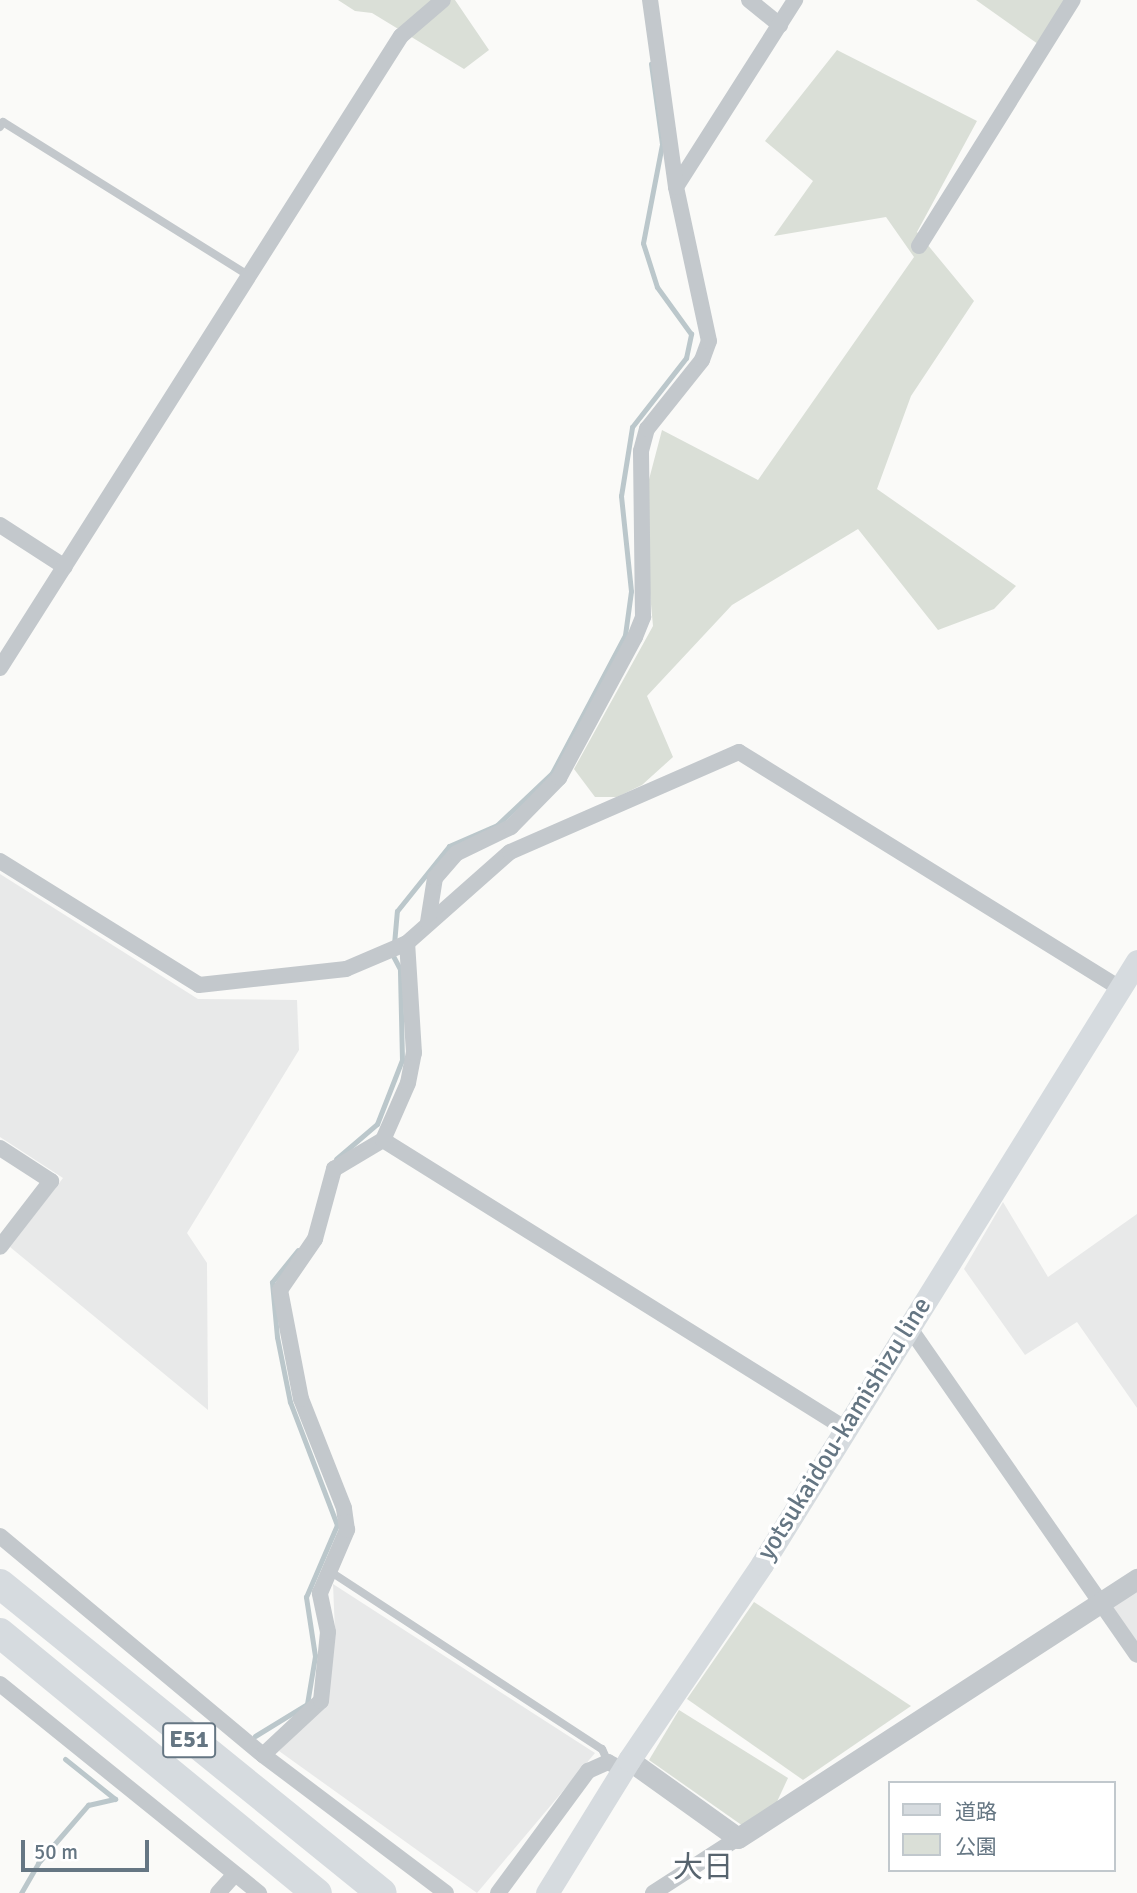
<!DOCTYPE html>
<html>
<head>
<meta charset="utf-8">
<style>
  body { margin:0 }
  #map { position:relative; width:1137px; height:1893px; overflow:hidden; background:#fafaf8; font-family:Signika,"Noto Sans JP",sans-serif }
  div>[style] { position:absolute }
  .built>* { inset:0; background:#e8e9e9 }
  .green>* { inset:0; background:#dadfd7 }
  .stream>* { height:5px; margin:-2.5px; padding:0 2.5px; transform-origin:2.5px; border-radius:2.5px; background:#bbc7cb }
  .service>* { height:8px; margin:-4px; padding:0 4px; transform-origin:4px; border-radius:4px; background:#c3c8cc }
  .minor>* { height:16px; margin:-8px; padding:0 8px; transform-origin:8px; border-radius:8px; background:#c3c8cc }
  .tertiary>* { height:21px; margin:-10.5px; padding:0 10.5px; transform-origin:10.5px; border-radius:10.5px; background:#c3c8cc }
  .secondary>* { height:23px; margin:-11.5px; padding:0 11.5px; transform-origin:11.5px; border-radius:11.5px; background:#d6dbdf }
  .motorway>* { height:30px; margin:-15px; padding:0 15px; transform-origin:15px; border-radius:15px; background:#d6dbdf }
  span { translate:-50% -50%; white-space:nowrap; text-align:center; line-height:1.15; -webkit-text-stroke:7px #fff; paint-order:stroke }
  .shield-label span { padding:2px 5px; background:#fff; border:2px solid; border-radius:5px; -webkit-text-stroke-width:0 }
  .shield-label { font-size:24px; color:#657683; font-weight:700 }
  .street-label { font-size:26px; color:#657683 }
  .quarter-label { font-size:30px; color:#57646e }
  .legend { position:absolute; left:888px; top:1781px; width:228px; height:91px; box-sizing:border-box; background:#fff; border:2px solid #c1c8cd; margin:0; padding:9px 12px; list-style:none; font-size:21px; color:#657683 }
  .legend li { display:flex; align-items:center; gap:14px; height:35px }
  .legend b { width:35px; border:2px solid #c1c8cd }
  .scale { position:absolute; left:21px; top:1840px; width:128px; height:32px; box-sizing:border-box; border:4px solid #657683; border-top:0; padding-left:9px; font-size:21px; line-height:24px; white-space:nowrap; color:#657683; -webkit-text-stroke:5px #fff; paint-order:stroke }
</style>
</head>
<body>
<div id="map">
  <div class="built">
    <i style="clip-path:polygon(0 874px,198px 999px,297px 1000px,299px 1050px,187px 1233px,207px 1263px,208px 1410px,10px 1247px,63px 1178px,0 1137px)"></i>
    <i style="clip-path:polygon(1003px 1202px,1048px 1277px,1137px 1214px,1137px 1408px,1077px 1322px,1025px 1355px,964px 1269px)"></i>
    <i style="clip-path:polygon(333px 1584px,595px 1753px,477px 1893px,279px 1751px,327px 1704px,335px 1632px)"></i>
    <i style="clip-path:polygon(1137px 1591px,1137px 1644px,1113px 1607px)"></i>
  </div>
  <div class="green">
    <i style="clip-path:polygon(338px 0,455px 0,489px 50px,464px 69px,372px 13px,355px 11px)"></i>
    <i style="clip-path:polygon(976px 0,1069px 0,1038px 44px)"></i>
    <i style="clip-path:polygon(837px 50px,977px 121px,917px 232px,974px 301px,911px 396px,877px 489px,1016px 586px,994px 609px,938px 630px,858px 529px,732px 605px,647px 696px,673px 757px,642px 785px,617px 797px,595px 797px,574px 769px,653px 626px,642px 506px,662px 430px,758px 480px,914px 257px,886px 217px,774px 236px,813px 181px,765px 141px)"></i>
    <i style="clip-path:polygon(754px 1602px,911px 1706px,803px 1780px,687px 1699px)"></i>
    <i style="clip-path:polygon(679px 1710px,788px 1778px,775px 1806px,743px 1826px,649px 1760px)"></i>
  </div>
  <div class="stream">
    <i style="left:394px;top:944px;width:33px;rotate:-85deg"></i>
    <i style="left:397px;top:911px;width:83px;rotate:-51.3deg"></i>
    <i style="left:449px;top:846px;width:52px;rotate:-23.6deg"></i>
    <i style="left:497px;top:825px;width:76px;rotate:-43.4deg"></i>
    <i style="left:552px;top:773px;width:156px;rotate:-62.1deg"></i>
    <i style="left:625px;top:635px;width:44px;rotate:-82.2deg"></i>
    <i style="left:631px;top:591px;width:96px;rotate:-96deg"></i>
    <i style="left:621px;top:496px;width:70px;rotate:-80.9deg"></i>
    <i style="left:632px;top:427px;width:88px;rotate:-52deg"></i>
    <i style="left:686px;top:358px;width:25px;rotate:-78deg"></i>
    <i style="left:691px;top:334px;width:58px;rotate:-125.9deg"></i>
    <i style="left:657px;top:287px;width:46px;rotate:-107.7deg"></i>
    <i style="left:643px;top:243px;width:101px;rotate:-79.1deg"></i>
    <i style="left:662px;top:144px;width:81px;rotate:-97.8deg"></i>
    <i style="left:336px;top:1159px;width:54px;rotate:-40.5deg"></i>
    <i style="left:377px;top:1124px;width:69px;rotate:-68.7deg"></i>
    <i style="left:402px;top:1060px;width:91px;rotate:-91.3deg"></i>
    <i style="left:400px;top:969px;width:17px;rotate:-118deg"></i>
    <i style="left:255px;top:1736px;width:61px;rotate:-31.6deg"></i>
    <i style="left:307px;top:1704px;width:49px;rotate:-80.5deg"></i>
    <i style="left:315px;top:1656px;width:60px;rotate:-98.7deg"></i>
    <i style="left:306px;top:1597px;width:78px;rotate:-66.7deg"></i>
    <i style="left:337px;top:1525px;width:132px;rotate:-110.9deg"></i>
    <i style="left:290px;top:1402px;width:66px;rotate:-101.3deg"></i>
    <i style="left:277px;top:1337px;width:55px;rotate:-95.2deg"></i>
    <i style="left:272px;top:1282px;width:41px;rotate:-50.9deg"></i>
    <i style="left:21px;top:1893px;width:34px;rotate:-60deg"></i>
    <i style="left:38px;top:1863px;width:77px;rotate:-49.2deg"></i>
    <i style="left:88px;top:1805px;width:28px;rotate:-13deg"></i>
    <i style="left:115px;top:1799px;width:64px;rotate:-141.3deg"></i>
  </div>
  <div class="service">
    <i style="left:0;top:127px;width:6px;rotate:-59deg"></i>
    <i style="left:3px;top:122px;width:292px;rotate:32deg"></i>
    <i style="left:331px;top:1572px;width:324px;rotate:33.2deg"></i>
    <i style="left:602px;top:1749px;width:14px;rotate:65deg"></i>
  </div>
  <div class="minor">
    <i style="left:749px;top:0;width:40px;rotate:39deg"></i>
    <i style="left:676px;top:187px;width:222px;rotate:-57.5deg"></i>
    <i style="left:919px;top:246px;width:290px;rotate:-58deg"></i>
    <i style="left:0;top:525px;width:77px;rotate:32.9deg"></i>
    <i style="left:0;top:668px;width:748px;rotate:-57.61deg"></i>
    <i style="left:401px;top:36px;width:55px;rotate:-40.6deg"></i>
    <i style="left:0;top:861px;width:234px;rotate:31.9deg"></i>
    <i style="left:199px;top:985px;width:148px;rotate:-6.2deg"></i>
    <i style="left:346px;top:969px;width:66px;rotate:-23.1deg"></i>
    <i style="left:407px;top:943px;width:137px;rotate:-41.5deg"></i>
    <i style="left:510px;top:852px;width:250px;rotate:-23.6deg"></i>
    <i style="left:739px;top:752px;width:448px;rotate:31.8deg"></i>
    <i style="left:428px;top:922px;width:45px;rotate:-81deg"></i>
    <i style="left:435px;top:878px;width:33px;rotate:-49deg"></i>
    <i style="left:457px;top:853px;width:60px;rotate:-25.7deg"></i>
    <i style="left:511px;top:827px;width:69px;rotate:-45.6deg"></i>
    <i style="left:559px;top:778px;width:160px;rotate:-61.7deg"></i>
    <i style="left:635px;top:637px;width:22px;rotate:-68deg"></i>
    <i style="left:643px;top:617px;width:166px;rotate:-90.7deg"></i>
    <i style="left:641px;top:451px;width:23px;rotate:-75deg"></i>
    <i style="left:647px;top:429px;width:88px;rotate:-51.4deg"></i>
    <i style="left:702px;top:360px;width:20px;rotate:-70deg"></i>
    <i style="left:709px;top:341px;width:157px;rotate:-102.1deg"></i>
    <i style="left:676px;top:187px;width:189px;rotate:-97.9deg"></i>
    <i style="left:383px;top:1140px;width:546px;rotate:31.97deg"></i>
    <i style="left:0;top:1148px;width:61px;rotate:32.9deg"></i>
    <i style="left:51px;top:1181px;width:83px;rotate:127.7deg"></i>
    <i style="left:909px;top:1327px;width:399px;rotate:55.2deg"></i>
    <i style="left:0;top:1536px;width:342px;rotate:39.8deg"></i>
    <i style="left:263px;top:1755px;width:229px;rotate:37deg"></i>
    <i style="left:0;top:1684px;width:333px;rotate:38.9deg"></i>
    <i style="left:263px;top:1755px;width:79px;rotate:-43deg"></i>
    <i style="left:321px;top:1701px;width:69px;rotate:-84.2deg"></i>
    <i style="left:328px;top:1632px;width:40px;rotate:-102deg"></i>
    <i style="left:320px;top:1593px;width:69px;rotate:-66.8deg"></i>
    <i style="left:347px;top:1530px;width:22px;rotate:-98deg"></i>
    <i style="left:344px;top:1508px;width:117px;rotate:-111.5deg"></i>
    <i style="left:301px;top:1399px;width:111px;rotate:-100.9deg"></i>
    <i style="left:280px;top:1290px;width:62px;rotate:-55.5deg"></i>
    <i style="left:315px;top:1239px;width:73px;rotate:-74.8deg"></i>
    <i style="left:334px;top:1169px;width:57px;rotate:-30.6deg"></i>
    <i style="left:383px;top:1140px;width:62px;rotate:-66.3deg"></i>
    <i style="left:408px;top:1083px;width:31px;rotate:-79deg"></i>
    <i style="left:414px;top:1053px;width:110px;rotate:-93.6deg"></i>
    <i style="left:218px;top:1893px;width:25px;rotate:-48deg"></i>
    <i style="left:498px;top:1893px;width:152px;rotate:-53.6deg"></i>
    <i style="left:588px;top:1771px;width:22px;rotate:-24deg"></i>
    <i style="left:608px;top:1762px;width:17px;rotate:28deg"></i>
    <i style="left:653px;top:1893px;width:101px;rotate:-32.9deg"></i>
  </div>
  <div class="tertiary">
    <i style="left:629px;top:1760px;width:134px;rotate:35.6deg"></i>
    <i style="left:738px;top:1838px;width:476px;rotate:-33deg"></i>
  </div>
  <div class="secondary">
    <i style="left:547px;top:1893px;width:156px;rotate:-58.3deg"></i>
    <i style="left:629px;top:1760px;width:237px;rotate:-55.8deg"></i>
    <i style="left:762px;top:1564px;width:710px;rotate:-58.12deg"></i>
  </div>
  <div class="motorway">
    <i style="left:0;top:1584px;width:491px;rotate:39deg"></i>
    <i style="left:0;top:1633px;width:410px;rotate:39.4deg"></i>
  </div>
  <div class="shield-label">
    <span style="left:189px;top:1740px">E51</span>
  </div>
  <div class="street-label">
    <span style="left:845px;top:1429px;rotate:-58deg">yotsukaidou-kamishizu line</span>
  </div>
  <div class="quarter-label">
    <span style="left:703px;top:1868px">大日</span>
  </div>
  <ul class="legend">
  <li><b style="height:9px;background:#d6dbdf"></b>道路</li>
  <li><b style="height:19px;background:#dadfd7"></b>公園</li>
  </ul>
  <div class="scale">50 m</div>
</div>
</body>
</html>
